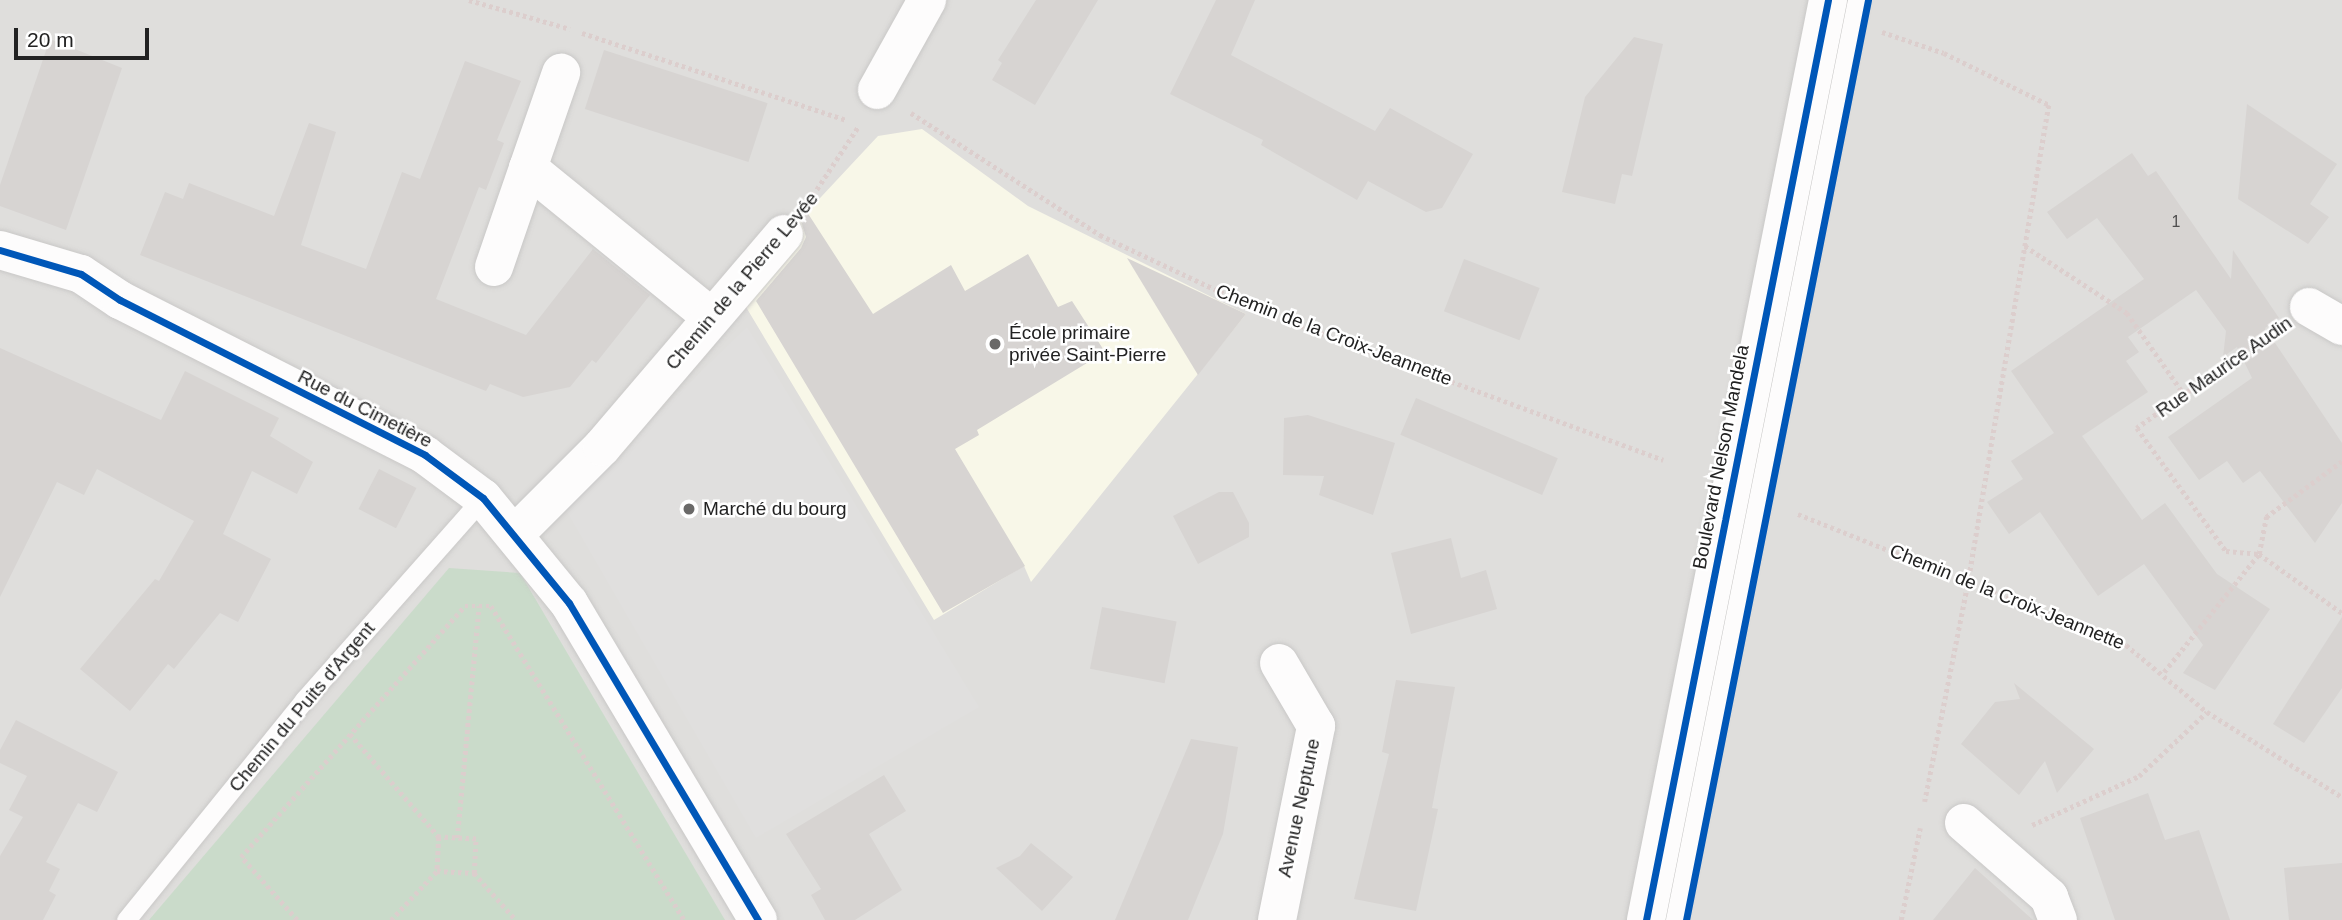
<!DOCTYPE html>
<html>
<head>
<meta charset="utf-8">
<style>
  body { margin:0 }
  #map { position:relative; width:2342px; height:920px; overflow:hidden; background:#f0eeeb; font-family:Helvetica,sans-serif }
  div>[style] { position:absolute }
  .residential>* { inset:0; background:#dfdedc; transform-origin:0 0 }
  .education>* { inset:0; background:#f8f7e8 }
  .cemetery>* { inset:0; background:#cadbca }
  .parking>* { inset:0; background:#e0dfde }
  .building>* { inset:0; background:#d7d4d2; transform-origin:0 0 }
  .path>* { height:4.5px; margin-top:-2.25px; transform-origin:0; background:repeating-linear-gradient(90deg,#dccecd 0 3.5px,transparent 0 7px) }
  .roads { filter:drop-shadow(0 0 2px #c9c8c7) drop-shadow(0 0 2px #c9c8c7) }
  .service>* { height:19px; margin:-9.5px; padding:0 9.5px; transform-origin:9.5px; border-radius:9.5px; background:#fdfcfc }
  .minor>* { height:38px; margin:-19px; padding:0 19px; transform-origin:19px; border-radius:19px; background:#fdfcfc }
  .tertiary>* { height:38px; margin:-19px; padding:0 19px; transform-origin:19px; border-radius:19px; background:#fdfcfc }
  .cycleway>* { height:7px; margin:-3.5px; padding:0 3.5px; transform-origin:3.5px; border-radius:3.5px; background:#0057b8 }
  .dots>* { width:19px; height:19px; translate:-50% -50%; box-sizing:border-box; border:4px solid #fff; border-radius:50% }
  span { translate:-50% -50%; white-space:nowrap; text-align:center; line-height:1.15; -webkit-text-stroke:5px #fff; paint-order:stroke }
  .number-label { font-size:16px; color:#4f4e4e }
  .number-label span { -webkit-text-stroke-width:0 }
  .street-label { font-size:19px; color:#222 }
  .poi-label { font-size:19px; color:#222 }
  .left { translate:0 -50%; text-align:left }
  .scale { position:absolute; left:14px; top:28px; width:135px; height:32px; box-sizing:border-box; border:4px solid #222; border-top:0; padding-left:9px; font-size:21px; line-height:24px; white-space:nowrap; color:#222; -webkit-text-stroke:5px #fff; paint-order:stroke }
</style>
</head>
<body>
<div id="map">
  <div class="residential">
    <i style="left:0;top:0;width:2342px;height:920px"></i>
  </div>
  <div class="education">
    <i style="clip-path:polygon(922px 129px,1028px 206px,1246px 314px,1031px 582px,1024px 566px,934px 620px,743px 302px,807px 212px,878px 136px)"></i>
  </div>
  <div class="cemetery">
    <i style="clip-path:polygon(449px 568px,520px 573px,725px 920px,149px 920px)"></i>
  </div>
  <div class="parking">
    <i style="clip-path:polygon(747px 327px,979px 707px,756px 838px,559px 498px,648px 423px)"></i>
  </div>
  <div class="building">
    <i style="clip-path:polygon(1036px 0,1098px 0,1035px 105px,992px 80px,1002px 63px,998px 60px)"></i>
    <i style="clip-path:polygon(1216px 0,1255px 0,1231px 55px,1375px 131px,1390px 108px,1473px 154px,1442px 208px,1426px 212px,1368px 181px,1357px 200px,1261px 145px,1263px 140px,1170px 94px)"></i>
    <i style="clip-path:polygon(1634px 37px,1663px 44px,1632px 176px,1622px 174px,1615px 204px,1562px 192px,1585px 97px)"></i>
    <i style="clip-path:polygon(50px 39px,122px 68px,66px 230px,0 206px,0 185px)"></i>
    <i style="left:604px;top:50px;width:172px;height:62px;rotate:18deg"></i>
    <i style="clip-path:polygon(465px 61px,521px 81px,497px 140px,504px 143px,486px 190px,479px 187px,436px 299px,526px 335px,593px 249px,650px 295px,596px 363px,592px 360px,570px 387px,523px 397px,490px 384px,486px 391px,140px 255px,165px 192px,183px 199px,189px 183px,274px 216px,309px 123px,336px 132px,301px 245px,366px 269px,402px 172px,420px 179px)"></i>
    <i style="clip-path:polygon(2247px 104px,2337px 164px,2310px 204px,2329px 217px,2308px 244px,2238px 199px)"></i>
    <i style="clip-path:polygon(2132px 153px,2148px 176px,2156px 171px,2231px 279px,2233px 250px,2279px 318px,2265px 328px,2342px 443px,2342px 503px,2315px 543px,2260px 471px,2243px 483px,2227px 461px,2199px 480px,2168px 437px,2252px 378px,2237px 347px,2223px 357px,2226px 331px,2196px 290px,2128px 337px,2139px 352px,2126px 361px,2148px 392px,2082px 436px,2142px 520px,2165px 503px,2217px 574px,2270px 609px,2215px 690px,2183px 673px,2203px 645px,2144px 564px,2098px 596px,2040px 512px,2009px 534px,1987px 502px,2023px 479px,2011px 461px,2054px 433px,2011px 371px,2144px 279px,2097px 218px,2067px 239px,2047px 212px)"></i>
    <i style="clip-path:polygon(807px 212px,873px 314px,951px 265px,965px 291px,1028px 254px,1058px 307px,1072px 301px,1105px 352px,977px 430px,979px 435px,955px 449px,1025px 566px,943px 613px,756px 301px,801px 248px,806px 237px,801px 221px)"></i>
    <i style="clip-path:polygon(1127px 258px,1246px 314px,1198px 375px)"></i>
    <i style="left:1464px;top:259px;width:81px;height:56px;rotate:21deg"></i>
    <i style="clip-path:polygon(0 348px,161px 420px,185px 371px,279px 418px,270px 436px,313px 462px,297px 494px,252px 471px,223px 534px,271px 559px,238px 622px,220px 613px,174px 669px,168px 664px,130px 711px,80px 669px,155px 579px,159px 581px,194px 521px,97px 469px,84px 495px,57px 482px,0 597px)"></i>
    <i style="left:1416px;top:398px;width:154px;height:40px;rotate:23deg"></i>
    <i style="clip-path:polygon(1308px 415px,1395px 443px,1373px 515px,1319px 495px,1324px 476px,1283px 475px,1284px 418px)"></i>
    <i style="left:379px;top:469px;width:42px;height:45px;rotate:27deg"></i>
    <i style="clip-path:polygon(1219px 492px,1233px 492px,1249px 523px,1249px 537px,1198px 564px,1173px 516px)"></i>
    <i style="clip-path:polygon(1451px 538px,1461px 578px,1486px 570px,1497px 609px,1411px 634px,1391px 553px)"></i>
    <i style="left:1102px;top:607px;width:76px;height:63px;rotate:11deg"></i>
    <i style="clip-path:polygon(2342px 617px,2342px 688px,2304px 743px,2273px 724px)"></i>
    <i style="clip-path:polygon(1396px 680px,1455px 687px,1432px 808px,1438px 809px,1416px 911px,1354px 899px,1389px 754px,1382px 752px)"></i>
    <i style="clip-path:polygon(2014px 683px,2094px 749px,2057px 793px,2045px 761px,2019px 795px,1961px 744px,1995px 702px,2020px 699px)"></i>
    <i style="clip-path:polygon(16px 720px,118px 772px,97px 812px,78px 803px,46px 862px,60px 869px,49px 891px,56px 895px,43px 920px,0 920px,0 856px,23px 817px,9px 810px,27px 776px,0 763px,0 750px)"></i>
    <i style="clip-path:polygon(1191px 739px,1238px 747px,1223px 834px,1188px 920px,1115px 920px)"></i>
    <i style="clip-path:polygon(884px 775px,906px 811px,869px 834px,902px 890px,855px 920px,825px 920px,811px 895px,821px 889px,786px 834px)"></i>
    <i style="clip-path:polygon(2148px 793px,2165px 840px,2199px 830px,2230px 920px,2115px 920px,2080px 818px)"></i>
    <i style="clip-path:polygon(1031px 843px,1073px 877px,1042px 911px,996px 868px,1020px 856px)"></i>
    <i style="clip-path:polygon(2342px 863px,2342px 920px,2289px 920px,2284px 868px)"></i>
    <i style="clip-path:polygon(1975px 868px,2033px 920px,1933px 920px)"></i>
  </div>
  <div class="path">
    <i style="left:469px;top:0;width:105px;rotate:16deg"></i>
    <i style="left:1882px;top:32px;width:65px;rotate:18.7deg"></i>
    <i style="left:1944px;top:53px;width:117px;rotate:26.3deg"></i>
    <i style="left:2049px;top:105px;width:481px;rotate:99.6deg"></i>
    <i style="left:1969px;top:579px;width:227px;rotate:101.2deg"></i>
    <i style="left:582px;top:33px;width:278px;rotate:18.2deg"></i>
    <i style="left:911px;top:113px;width:225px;rotate:32.8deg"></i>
    <i style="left:1100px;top:235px;width:178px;rotate:25.3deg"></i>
    <i style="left:1261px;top:311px;width:429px;rotate:20.3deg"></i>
    <i style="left:809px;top:201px;width:89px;rotate:-56.5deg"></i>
    <i style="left:2025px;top:246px;width:122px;rotate:33.3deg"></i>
    <i style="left:2127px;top:313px;width:99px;rotate:54.9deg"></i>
    <i style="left:2276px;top:329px;width:171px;rotate:144.5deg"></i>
    <i style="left:2137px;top:428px;width:152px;rotate:54.1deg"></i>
    <i style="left:2226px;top:551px;width:33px;rotate:5deg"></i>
    <i style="left:2259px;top:554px;width:102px;rotate:35.4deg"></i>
    <i style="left:1798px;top:514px;width:353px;rotate:21.8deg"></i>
    <i style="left:2126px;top:645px;width:105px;rotate:39.6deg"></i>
    <i style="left:2207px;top:712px;width:160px;rotate:32.2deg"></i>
    <i style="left:2164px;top:672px;width:151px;rotate:-51.2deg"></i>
    <i style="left:2259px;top:554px;width:38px;rotate:-79deg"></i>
    <i style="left:2266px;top:517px;width:94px;rotate:-36.4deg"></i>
    <i style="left:350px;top:734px;width:136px;rotate:49.2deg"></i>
    <i style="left:439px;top:837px;width:34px;rotate:93deg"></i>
    <i style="left:437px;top:871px;width:37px;rotate:3deg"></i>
    <i style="left:474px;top:873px;width:34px;rotate:-87deg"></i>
    <i style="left:476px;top:839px;width:37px;rotate:-177deg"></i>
    <i style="left:2032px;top:825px;width:118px;rotate:-24.6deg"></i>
    <i style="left:2139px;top:776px;width:93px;rotate:-43.3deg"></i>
    <i style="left:457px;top:838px;width:233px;rotate:-84.6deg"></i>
    <i style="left:474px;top:873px;width:63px;rotate:48.2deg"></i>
    <i style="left:297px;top:920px;width:84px;rotate:-131.6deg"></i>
    <i style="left:241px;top:857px;width:336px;rotate:-48.3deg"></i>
    <i style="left:465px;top:606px;width:26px"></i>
    <i style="left:491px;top:606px;width:369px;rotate:58.4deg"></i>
    <i style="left:391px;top:920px;width:67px;rotate:-46.8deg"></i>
    <i style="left:1901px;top:920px;width:94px;rotate:-78.3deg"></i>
  </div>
  <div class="roads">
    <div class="service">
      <i style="left:126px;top:920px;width:283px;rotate:-51deg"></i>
      <i style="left:304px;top:700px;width:270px;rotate:-48.5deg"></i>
      <i style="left:1675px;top:920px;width:938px;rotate:-78.81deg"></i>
    </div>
    <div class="minor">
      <i style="left:877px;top:90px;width:103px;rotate:-60.9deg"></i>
      <i style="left:528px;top:168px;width:101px;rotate:-70.8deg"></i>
      <i style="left:0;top:250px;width:84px;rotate:16.5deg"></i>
      <i style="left:81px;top:274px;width:47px;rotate:33.7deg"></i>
      <i style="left:120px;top:300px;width:342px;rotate:26.9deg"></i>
      <i style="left:425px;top:455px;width:72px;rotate:36.6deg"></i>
      <i style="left:483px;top:498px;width:136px;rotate:50.7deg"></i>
      <i style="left:569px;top:603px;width:369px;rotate:59.2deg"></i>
      <i style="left:494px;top:267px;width:105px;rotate:-71deg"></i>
      <i style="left:528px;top:168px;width:235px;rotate:39.1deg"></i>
      <i style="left:2309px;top:307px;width:38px;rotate:30deg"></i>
      <i style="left:516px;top:533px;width:122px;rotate:-45deg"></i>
      <i style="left:602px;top:447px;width:280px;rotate:-49.5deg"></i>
      <i style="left:1964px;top:823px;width:113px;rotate:41deg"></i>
      <i style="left:2049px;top:897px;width:25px;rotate:69deg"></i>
      <i style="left:1277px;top:920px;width:198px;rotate:-78.6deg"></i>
      <i style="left:1316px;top:726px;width:73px;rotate:-120.4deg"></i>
    </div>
    <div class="tertiary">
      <i style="left:1646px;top:920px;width:938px;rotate:-78.81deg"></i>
    </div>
  </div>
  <div class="cycleway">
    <i style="left:0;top:250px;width:84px;rotate:16.5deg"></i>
    <i style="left:81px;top:274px;width:47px;rotate:33.7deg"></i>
    <i style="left:120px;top:300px;width:342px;rotate:26.9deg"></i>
    <i style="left:425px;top:455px;width:72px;rotate:36.6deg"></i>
    <i style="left:483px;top:498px;width:136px;rotate:50.7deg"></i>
    <i style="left:569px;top:603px;width:369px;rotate:59.2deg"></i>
    <i style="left:1646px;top:920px;width:938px;rotate:-78.81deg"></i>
    <i style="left:1686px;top:920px;width:938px;rotate:-78.81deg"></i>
  </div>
  <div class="dots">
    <i style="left:995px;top:344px;background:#6a6968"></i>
    <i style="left:689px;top:509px;background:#6a6968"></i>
  </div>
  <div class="number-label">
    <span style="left:2176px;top:222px">1</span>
  </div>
  <div class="street-label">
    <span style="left:742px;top:281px;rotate:-50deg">Chemin de la Pierre Levée</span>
    <span style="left:1334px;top:335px;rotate:21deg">Chemin de la Croix-Jeannette</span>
    <span style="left:2224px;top:367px;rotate:-35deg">Rue Maurice Audin</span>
    <span style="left:365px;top:409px;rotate:27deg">Rue du Cimetière</span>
    <span style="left:1721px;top:457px;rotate:-79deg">Boulevard Nelson Mandela</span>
    <span style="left:2007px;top:597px;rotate:22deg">Chemin de la Croix-Jeannette</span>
    <span style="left:302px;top:707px;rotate:-50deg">Chemin du Puits d'Argent</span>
    <span style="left:1299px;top:808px;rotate:-78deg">Avenue Neptune</span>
  </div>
  <div class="poi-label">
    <span class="left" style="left:1009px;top:344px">École primaire<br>privée Saint-Pierre</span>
    <span class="left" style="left:703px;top:509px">Marché du bourg</span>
  </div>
  <div class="scale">20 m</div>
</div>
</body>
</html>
